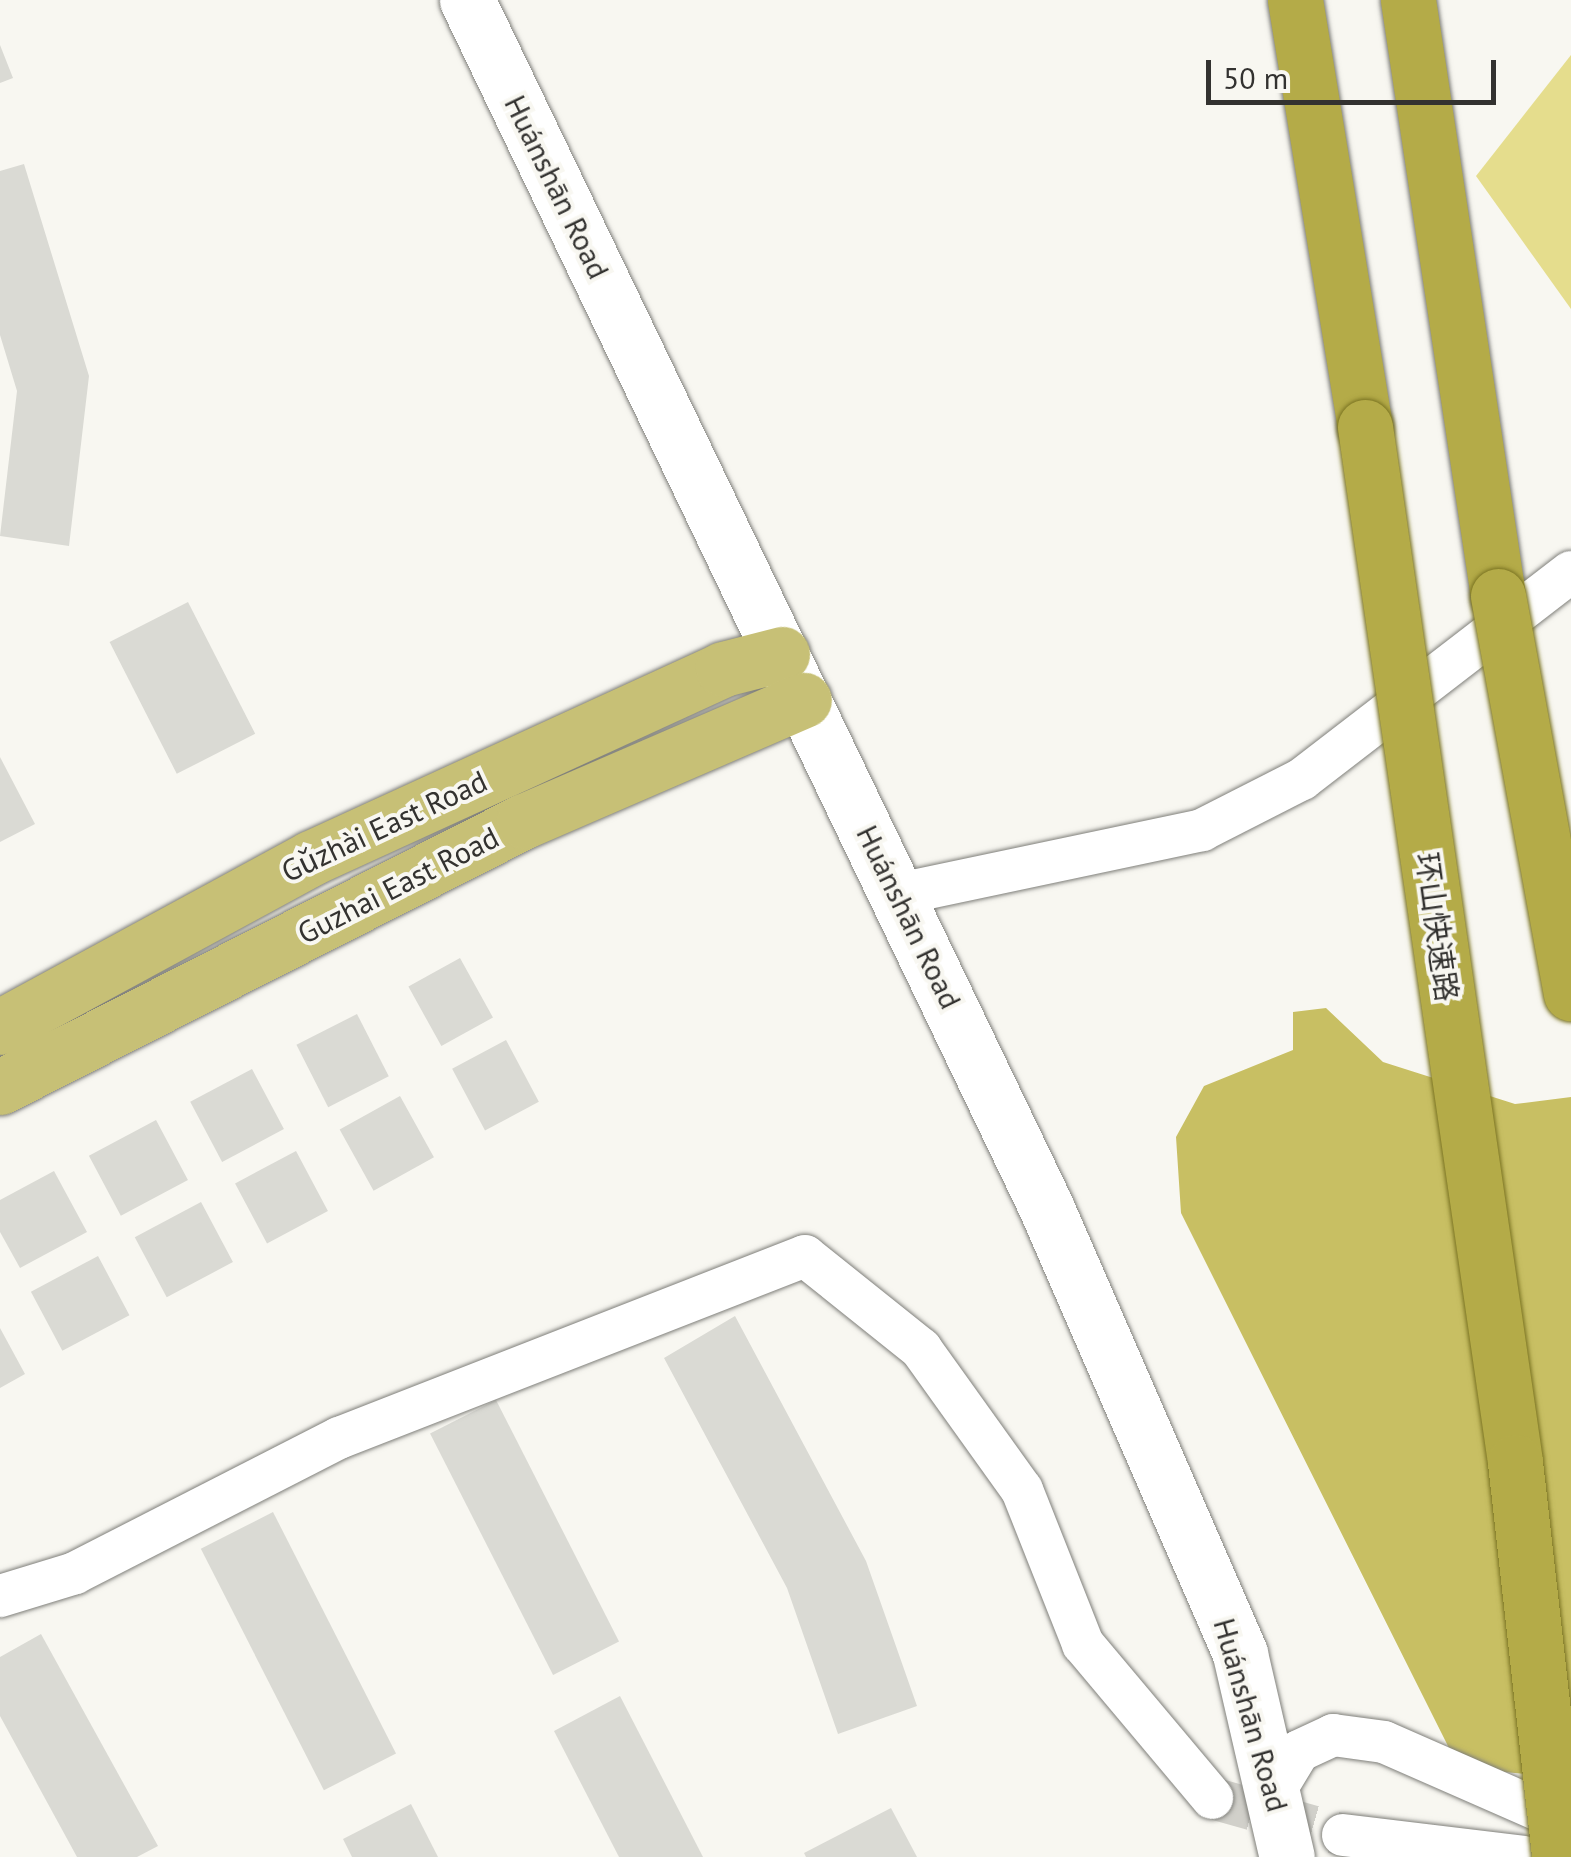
<!DOCTYPE html>
<html>
<head>
<meta charset="utf-8">
<style>
  body { margin:0 }
  #map { position:relative; width:1571px; height:1857px; overflow:hidden; background:#f8f7f1; font-family:"PT Sans","Noto Sans SC",sans-serif }
  div>[style] { position:absolute }
  .green>* { inset:0; background:#e5dd8d }
  .water>* { inset:0; background:#c8bf63 }
  .building>* { inset:0; background:#dadad4; transform-origin:0 0 }
  .minor-tunnel>* { height:42px; margin-top:-21px; transform-origin:0; background:repeating-linear-gradient(90deg,#d1d0ca 0 42px,transparent 0 63px) }
  .roads { filter:drop-shadow(0 0 2px #7f7f7a) drop-shadow(0 0 2px #7f7f7a) }
  .minor>* { height:42px; margin:-21px; padding:0 21px; transform-origin:21px; border-radius:21px; background:#fff }
  .secondary>* { height:55px; margin:-27.5px; padding:0 27.5px; transform-origin:27.5px; border-radius:27.5px; background:#fff }
  .primary>* { height:55px; margin:-27.5px; padding:0 27.5px; transform-origin:27.5px; border-radius:27.5px; background:#c7c076 }
  .trunk>* { height:55px; margin:-27.5px; padding:0 27.5px; transform-origin:27.5px; border-radius:27.5px; background:#b4ab48 }
  .bridges { filter:drop-shadow(0 0 2px #7a7322) drop-shadow(0 0 2px #7a7322) }
  .trunk-bridge>* { height:55px; margin:-27.5px; padding:0 27.5px; transform-origin:27.5px; border-radius:27.5px; background:#b4ab48 }
  span { translate:-50% -50%; white-space:nowrap; text-align:center; line-height:1.15; -webkit-text-stroke:8px #f8f7f1; paint-order:stroke }
  .street-label { font-size:30px; color:#333230 }
  .scale { position:absolute; left:1206px; top:60px; width:290px; height:45px; box-sizing:border-box; border:5px solid #333230; border-top:0; padding-left:12px; font-size:30px; line-height:35px; white-space:nowrap; color:#333230; -webkit-text-stroke:8px #f8f7f1; paint-order:stroke }
</style>
</head>
<body>
<div id="map">
  <div class="green">
    <i style="clip-path:polygon(1571px 55px,1571px 309px,1476px 176px)"></i>
  </div>
  <div class="water">
    <i style="clip-path:polygon(1326px 1008px,1383px 1062px,1515px 1104px,1571px 1097px,1571px 1778px,1504px 1772px,1451px 1752px,1181px 1213px,1176px 1137px,1204px 1086px,1293px 1050px,1293px 1012px)"></i>
  </div>
  <div class="building">
    <i style="clip-path:polygon(0 45px,13px 78px,0 83px)"></i>
    <i style="clip-path:polygon(24px 164px,89px 376px,69px 546px,0 536px,17px 391px,0 335px,0 171px)"></i>
    <i style="left:188px;top:602px;width:148px;height:88px;rotate:63deg"></i>
    <i style="clip-path:polygon(0 757px,35px 824px,0 842px)"></i>
    <i style="left:460px;top:958px;width:68px;height:59px;rotate:61deg"></i>
    <i style="left:357px;top:1014px;width:70px;height:68px;rotate:63deg"></i>
    <i style="left:506px;top:1040px;width:70px;height:61px;rotate:62deg"></i>
    <i style="left:252px;top:1069px;width:68px;height:70px;rotate:62deg"></i>
    <i style="left:400px;top:1096px;width:70px;height:69px;rotate:61deg"></i>
    <i style="left:156px;top:1120px;width:68px;height:76px;rotate:62deg"></i>
    <i style="left:296px;top:1151px;width:68px;height:69px;rotate:62deg"></i>
    <i style="clip-path:polygon(54px 1171px,87px 1232px,20px 1268px,0 1232px,0 1200px)"></i>
    <i style="left:201px;top:1202px;width:68px;height:75px;rotate:62deg"></i>
    <i style="left:98px;top:1256px;width:67px;height:76px;rotate:62deg"></i>
    <i style="clip-path:polygon(735px 1316px,866px 1561px,917px 1706px,838px 1734px,787px 1588px,664px 1358px)"></i>
    <i style="clip-path:polygon(0 1328px,25px 1374px,0 1388px)"></i>
    <i style="left:496px;top:1400px;width:271px;height:74px;rotate:63deg"></i>
    <i style="left:273px;top:1512px;width:271px;height:81px;rotate:63deg"></i>
    <i style="clip-path:polygon(41px 1634px,158px 1846px,137px 1857px,77px 1857px,0 1716px,0 1657px)"></i>
    <i style="clip-path:polygon(620px 1696px,703px 1857px,619px 1857px,554px 1731px)"></i>
    <i style="clip-path:polygon(411px 1804px,438px 1857px,352px 1857px,343px 1839px)"></i>
    <i style="clip-path:polygon(891px 1808px,917px 1857px,806px 1857px,804px 1853px)"></i>
  </div>
  <div class="minor-tunnel">
    <i style="left:1212px;top:1798px;width:136px;rotate:15.8deg"></i>
  </div>
  <div class="roads">
    <div class="minor">
      <i style="left:899px;top:894px;width:310px;rotate:-11.9deg"></i>
      <i style="left:1202px;top:830px;width:112px;rotate:-27deg"></i>
      <i style="left:1302px;top:779px;width:339px;rotate:-37.6deg"></i>
      <i style="left:0;top:1596px;width:78px;rotate:-17deg"></i>
      <i style="left:75px;top:1573px;width:297px;rotate:-27.1deg"></i>
      <i style="left:339px;top:1438px;width:500px;rotate:-21.33deg"></i>
      <i style="left:805px;top:1256px;width:149px;rotate:38.7deg"></i>
      <i style="left:921px;top:1349px;width:173px;rotate:54.4deg"></i>
      <i style="left:1022px;top:1490px;width:166px;rotate:68.4deg"></i>
      <i style="left:1083px;top:1644px;width:201px;rotate:50deg"></i>
      <i style="left:1276px;top:1789px;width:44px;rotate:-58.8deg"></i>
      <i style="left:1299px;top:1751px;width:38px;rotate:-25deg"></i>
      <i style="left:1333px;top:1735px;width:51px;rotate:7.8deg"></i>
      <i style="left:1384px;top:1742px;width:204px;rotate:23.7deg"></i>
      <i style="left:1343px;top:1835px;width:182px;rotate:6.9deg"></i>
    </div>
    <div class="secondary">
      <i style="left:467px;top:0;width:1339px;rotate:64.37deg"></i>
      <i style="left:1046px;top:1207px;width:487px;rotate:66.5deg"></i>
      <i style="left:1240px;top:1654px;width:208px;rotate:77deg"></i>
    </div>
    <div class="primary">
      <i style="left:0;top:1027px;width:354px;rotate:-28.5deg"></i>
      <i style="left:311px;top:858px;width:453px;rotate:-24.6deg"></i>
      <i style="left:723px;top:669px;width:61px;rotate:-14.3deg"></i>
      <i style="left:0;top:1087px;width:588px;rotate:-26.91deg"></i>
      <i style="left:524px;top:821px;width:305px;rotate:-23.4deg"></i>
    </div>
    <div class="trunk">
      <i style="left:1295px;top:0;width:433px;rotate:80.7deg"></i>
      <i style="left:1408px;top:0;width:603px;rotate:81.41deg"></i>
    </div>
  </div>
  <div class="bridges">
    <div class="trunk-bridge">
      <i style="left:1365px;top:427px;width:1046px;rotate:81.75deg"></i>
      <i style="left:1515px;top:1462px;width:397px;rotate:83.6deg"></i>
      <i style="left:1498px;top:596px;width:404px;rotate:79.6deg"></i>
    </div>
  </div>
  <div class="street-label">
    <span style="left:557px;top:187px;rotate:64deg">Huánshān Road</span>
    <span style="left:384px;top:826px;rotate:-25deg">Gǔzhài East Road</span>
    <span style="left:398px;top:885px;rotate:-27deg">Guzhai East Road</span>
    <span style="left:909px;top:917px;rotate:64deg">Huánshān Road</span>
    <span style="left:1437px;top:927px;rotate:82deg">环山快速路</span>
    <span style="left:1251px;top:1715px;rotate:74deg">Huánshān Road</span>
  </div>
  <div class="scale">50 m</div>
</div>
</body>
</html>
